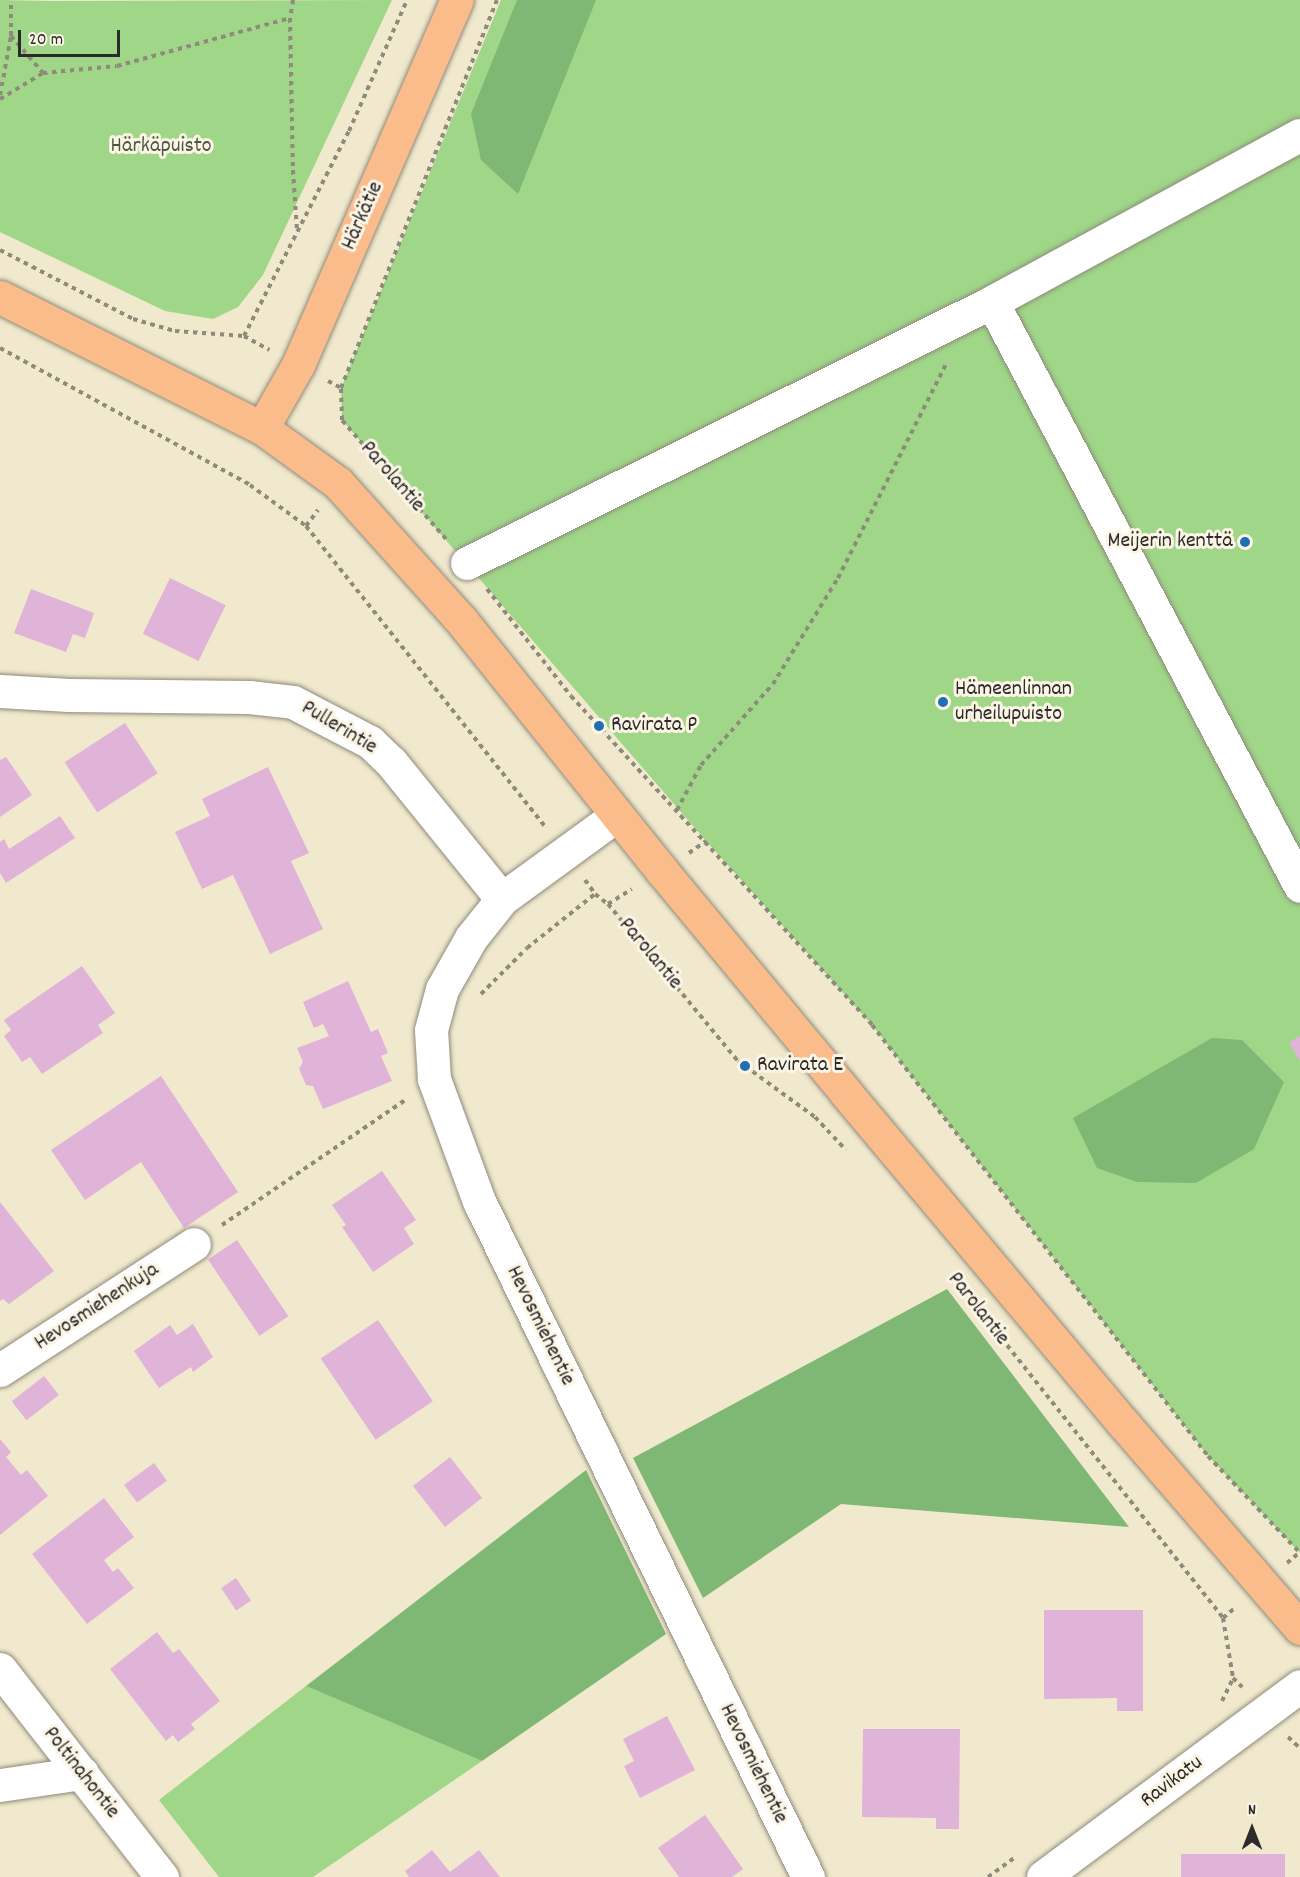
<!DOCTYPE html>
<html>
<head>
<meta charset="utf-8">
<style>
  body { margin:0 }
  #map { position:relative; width:1300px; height:1877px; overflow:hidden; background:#f1e9cd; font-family:Dekko,sans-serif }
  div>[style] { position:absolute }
  .green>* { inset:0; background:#9fd688 }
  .forest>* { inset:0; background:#7fb774 }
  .building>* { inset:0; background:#e0b3d9; transform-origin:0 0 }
  .path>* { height:4px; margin-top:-2px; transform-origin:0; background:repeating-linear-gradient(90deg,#8e8a7c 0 4.5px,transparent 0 9px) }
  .roads { filter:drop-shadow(0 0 2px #8e8a7c) drop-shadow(0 0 2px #8e8a7c) }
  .minor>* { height:33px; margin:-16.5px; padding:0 16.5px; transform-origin:16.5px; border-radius:16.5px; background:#fff }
  .major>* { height:33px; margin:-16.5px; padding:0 16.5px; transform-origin:16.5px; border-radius:16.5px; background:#f9bc8a }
  .dots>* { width:16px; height:16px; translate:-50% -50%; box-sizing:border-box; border:3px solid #fcf5e5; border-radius:50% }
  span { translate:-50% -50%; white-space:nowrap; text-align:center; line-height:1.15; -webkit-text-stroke:6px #fcf5e5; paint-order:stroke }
  .park-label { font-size:22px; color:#485642 }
  .street-label { font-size:22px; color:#2b2b2b }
  .poi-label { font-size:22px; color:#2b2b2b }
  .right { translate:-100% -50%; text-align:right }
  .left { translate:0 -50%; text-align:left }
  .north { position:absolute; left:1222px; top:1799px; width:60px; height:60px; -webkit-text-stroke:4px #fcf5e5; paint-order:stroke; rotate:0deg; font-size:16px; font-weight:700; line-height:24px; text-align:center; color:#2b2b2b }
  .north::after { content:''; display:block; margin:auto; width:21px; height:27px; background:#2b2b2b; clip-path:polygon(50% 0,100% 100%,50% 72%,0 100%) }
  .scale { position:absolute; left:18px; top:30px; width:102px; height:27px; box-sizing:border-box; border:3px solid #2b2b2b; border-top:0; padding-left:8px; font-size:18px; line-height:21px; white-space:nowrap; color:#2b2b2b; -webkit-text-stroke:4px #fcf5e5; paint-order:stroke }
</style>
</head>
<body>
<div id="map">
  <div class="green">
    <i style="clip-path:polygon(0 0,51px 1px,392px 0,263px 275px,238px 307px,213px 319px,165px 311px,0 232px)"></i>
    <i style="clip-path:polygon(501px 0,1300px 0,1300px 1553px,1208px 1456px,872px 1025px,706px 841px,342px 420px,341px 388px)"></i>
    <i style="clip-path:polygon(306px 1686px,482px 1761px,313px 1877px,219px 1877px,159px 1800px)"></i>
  </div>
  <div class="forest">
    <i style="clip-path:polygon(517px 0,596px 0,518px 194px,481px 160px,471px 114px)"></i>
    <i style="clip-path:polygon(1212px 1038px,1242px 1040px,1284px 1082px,1254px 1149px,1196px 1183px,1137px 1182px,1097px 1168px,1073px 1118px)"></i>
    <i style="clip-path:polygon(947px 1289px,1129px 1527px,841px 1504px,703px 1598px,633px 1458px)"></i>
    <i style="clip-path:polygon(586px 1470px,666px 1634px,482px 1761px,306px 1686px)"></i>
  </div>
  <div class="building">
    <i style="left:170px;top:578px;width:62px;height:62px;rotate:26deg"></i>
    <i style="clip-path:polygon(31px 589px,94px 613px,85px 638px,73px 634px,66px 652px,14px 633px)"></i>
    <i style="left:125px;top:723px;width:60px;height:72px;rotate:57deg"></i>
    <i style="clip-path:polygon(6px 757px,32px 795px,0 817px,0 760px)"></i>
    <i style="clip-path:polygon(268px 767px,309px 853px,291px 861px,323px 929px,270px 954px,233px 875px,202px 889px,175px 832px,210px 816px,202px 799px)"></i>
    <i style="clip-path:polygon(60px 816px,75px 838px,6px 883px,0 873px,0 842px,4px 839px,9px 849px)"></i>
    <i style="clip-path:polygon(82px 966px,115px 1013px,98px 1025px,103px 1033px,42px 1074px,30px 1057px,22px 1062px,4px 1036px,11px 1030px,4px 1020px)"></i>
    <i style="clip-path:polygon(348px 981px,371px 1032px,378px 1029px,388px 1053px,381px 1056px,392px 1081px,323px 1109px,313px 1086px,306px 1085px,299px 1069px,303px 1062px,297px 1048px,329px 1036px,323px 1024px,314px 1028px,303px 1002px)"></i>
    <i style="clip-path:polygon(1300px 1036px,1300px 1062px,1289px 1042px)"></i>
    <i style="clip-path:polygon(161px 1076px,238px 1192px,184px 1228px,141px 1162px,85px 1200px,51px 1150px)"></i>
    <i style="clip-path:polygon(382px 1171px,416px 1220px,404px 1228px,414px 1244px,373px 1272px,342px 1227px,346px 1225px,332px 1205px)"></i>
    <i style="clip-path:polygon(0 1202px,54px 1271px,9px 1304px,3px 1299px,0 1301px)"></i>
    <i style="left:237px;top:1240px;width:92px;height:35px;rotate:56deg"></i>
    <i style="left:378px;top:1320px;width:98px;height:69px;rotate:56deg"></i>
    <i style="clip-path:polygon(193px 1324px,213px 1357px,193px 1372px,191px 1367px,159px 1388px,134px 1351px,170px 1325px,177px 1335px)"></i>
    <i style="left:44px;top:1376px;width:24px;height:41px;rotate:52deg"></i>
    <i style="clip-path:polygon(0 1439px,11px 1452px,6px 1457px,21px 1475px,27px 1470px,48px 1496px,0 1535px)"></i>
    <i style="left:450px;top:1457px;width:52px;height:47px;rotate:52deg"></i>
    <i style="left:154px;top:1463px;width:22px;height:37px;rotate:54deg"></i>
    <i style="clip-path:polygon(104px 1498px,134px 1537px,104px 1560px,113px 1572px,118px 1568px,134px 1588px,87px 1624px,32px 1554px)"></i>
    <i style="left:236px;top:1578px;width:27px;height:18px;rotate:56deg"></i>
    <i style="clip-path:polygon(1044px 1610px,1143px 1610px,1143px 1711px,1117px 1711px,1117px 1698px,1044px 1699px)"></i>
    <i style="clip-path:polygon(157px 1632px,173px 1653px,179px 1649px,220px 1701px,191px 1724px,195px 1729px,178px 1742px,173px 1735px,166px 1741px,110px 1669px)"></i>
    <i style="clip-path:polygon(667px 1716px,695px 1770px,640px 1798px,624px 1766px,634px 1761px,623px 1739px)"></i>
    <i style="clip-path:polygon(863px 1729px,960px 1729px,959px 1829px,936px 1829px,936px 1818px,862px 1817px)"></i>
    <i style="clip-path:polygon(705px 1815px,743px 1869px,732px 1877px,679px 1877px,658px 1848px)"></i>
    <i style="clip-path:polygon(432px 1850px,450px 1872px,479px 1850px,500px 1877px,409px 1877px,405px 1871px)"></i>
    <i style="left:1181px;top:1854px;width:104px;height:23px"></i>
  </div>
  <div class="path">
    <i style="left:293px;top:0;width:18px;rotate:99deg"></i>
    <i style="left:290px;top:18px;width:152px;rotate:88.9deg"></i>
    <i style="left:293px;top:170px;width:60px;rotate:86.2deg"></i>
    <i style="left:11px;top:36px;width:49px;rotate:49.1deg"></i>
    <i style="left:43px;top:73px;width:74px;rotate:-5.4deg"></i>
    <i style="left:117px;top:66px;width:180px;rotate:-15.5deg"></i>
    <i style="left:0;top:95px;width:60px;rotate:-79.4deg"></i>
    <i style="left:11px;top:36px;width:36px;rotate:-90deg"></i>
    <i style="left:0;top:99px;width:50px;rotate:-31.2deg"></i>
    <i style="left:0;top:250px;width:150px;rotate:27.4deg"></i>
    <i style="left:133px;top:319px;width:44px;rotate:15.9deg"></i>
    <i style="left:175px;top:331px;width:69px;rotate:4.1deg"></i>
    <i style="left:244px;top:336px;width:29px;rotate:29deg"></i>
    <i style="left:244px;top:336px;width:230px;rotate:-62.9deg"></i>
    <i style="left:349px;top:131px;width:143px;rotate:-66.1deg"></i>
    <i style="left:0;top:348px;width:285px;rotate:28.7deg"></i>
    <i style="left:250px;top:485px;width:69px;rotate:36.2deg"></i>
    <i style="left:306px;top:526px;width:384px;rotate:51.5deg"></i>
    <i style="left:328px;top:381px;width:15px;rotate:28deg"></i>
    <i style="left:306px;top:526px;width:20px;rotate:-53deg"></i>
    <i style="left:446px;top:539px;width:158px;rotate:-131.2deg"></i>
    <i style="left:342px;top:420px;width:32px;rotate:-92deg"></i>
    <i style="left:341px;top:388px;width:418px;rotate:-68.1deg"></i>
    <i style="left:487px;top:589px;width:136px;rotate:51.9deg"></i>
    <i style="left:571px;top:696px;width:446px;rotate:47.5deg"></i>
    <i style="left:872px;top:1025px;width:546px;rotate:52.06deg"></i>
    <i style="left:1208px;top:1456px;width:134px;rotate:46.5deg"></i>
    <i style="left:677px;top:810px;width:51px;rotate:-61.9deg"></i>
    <i style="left:701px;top:765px;width:108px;rotate:-48.4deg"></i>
    <i style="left:773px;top:684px;width:124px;rotate:-58.5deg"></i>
    <i style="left:838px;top:578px;width:242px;rotate:-63.2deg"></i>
    <i style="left:689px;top:853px;width:21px;rotate:-35deg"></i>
    <i style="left:585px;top:880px;width:17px;rotate:54deg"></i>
    <i style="left:595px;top:894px;width:16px;rotate:38deg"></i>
    <i style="left:608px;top:904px;width:28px;rotate:-32deg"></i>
    <i style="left:608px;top:904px;width:204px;rotate:50.4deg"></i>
    <i style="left:738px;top:1061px;width:95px;rotate:36deg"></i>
    <i style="left:815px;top:1117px;width:45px;rotate:46.8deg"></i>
    <i style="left:481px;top:994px;width:65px;rotate:-45deg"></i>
    <i style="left:527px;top:948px;width:87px;rotate:-38.5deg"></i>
    <i style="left:222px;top:1225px;width:224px;rotate:-34.3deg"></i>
    <i style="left:968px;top:1296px;width:411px;rotate:51.6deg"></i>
    <i style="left:1223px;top:1618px;width:61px;rotate:80.5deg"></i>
    <i style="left:1233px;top:1678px;width:13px;rotate:45deg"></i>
    <i style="left:1287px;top:1563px;width:17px;rotate:-40deg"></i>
    <i style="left:1223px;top:1618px;width:17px;rotate:-40deg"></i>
    <i style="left:1222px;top:1701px;width:25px;rotate:-64deg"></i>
    <i style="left:1288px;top:1737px;width:16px;rotate:43deg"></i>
    <i style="left:988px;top:1877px;width:32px;rotate:-36deg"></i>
  </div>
  <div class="roads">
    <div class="minor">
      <i style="left:992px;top:302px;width:660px;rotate:62.19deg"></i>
      <i style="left:467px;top:563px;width:586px;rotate:-26.43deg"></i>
      <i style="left:992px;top:302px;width:350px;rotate:-28.5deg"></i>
      <i style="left:0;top:691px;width:69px;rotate:3.3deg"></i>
      <i style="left:69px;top:695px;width:180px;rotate:0.6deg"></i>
      <i style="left:249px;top:697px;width:44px;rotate:6.5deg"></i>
      <i style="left:293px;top:702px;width:87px;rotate:27.5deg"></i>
      <i style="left:370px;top:742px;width:29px;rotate:44deg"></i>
      <i style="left:391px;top:762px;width:176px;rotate:51deg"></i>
      <i style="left:617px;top:815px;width:142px;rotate:143.9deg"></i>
      <i style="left:502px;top:899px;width:50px;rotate:128.5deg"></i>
      <i style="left:471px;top:938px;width:59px;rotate:119.6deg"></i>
      <i style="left:442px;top:989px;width:42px;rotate:105deg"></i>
      <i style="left:431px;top:1030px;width:49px;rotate:86.5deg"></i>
      <i style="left:434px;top:1079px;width:130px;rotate:69.8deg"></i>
      <i style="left:479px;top:1201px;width:752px;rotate:64.05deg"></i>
      <i style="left:0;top:1370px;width:231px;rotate:-33deg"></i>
      <i style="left:0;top:1669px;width:264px;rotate:52.1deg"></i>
      <i style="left:0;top:1785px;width:83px;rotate:-8.3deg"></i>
      <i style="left:1043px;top:1877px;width:320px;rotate:-36.6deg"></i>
    </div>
    <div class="major">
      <i style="left:0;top:297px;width:293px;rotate:26.6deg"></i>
      <i style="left:262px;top:428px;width:94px;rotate:35.9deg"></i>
      <i style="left:338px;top:483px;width:184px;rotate:48.1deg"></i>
      <i style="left:461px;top:620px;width:322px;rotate:51.3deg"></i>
      <i style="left:662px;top:871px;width:288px;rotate:50.3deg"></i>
      <i style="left:846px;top:1093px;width:431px;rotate:50deg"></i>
      <i style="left:1123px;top:1423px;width:271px;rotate:49.2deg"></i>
      <i style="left:262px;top:428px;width:73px;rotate:-60.3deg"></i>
      <i style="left:298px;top:365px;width:398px;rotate:-66.5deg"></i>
    </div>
  </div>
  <div class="dots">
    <i style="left:1245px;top:542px;background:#1f6fb2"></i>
    <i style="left:943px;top:702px;background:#1f6fb2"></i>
    <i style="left:599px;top:726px;background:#1f6fb2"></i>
    <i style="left:745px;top:1066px;background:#1f6fb2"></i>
  </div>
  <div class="park-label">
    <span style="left:161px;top:147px">Härkäpuisto</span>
  </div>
  <div class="street-label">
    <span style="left:363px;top:216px;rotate:-66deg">Härkätie</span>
    <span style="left:392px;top:477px;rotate:49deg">Parolantie</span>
    <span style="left:339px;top:728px;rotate:31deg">Pullerintie</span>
    <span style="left:650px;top:954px;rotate:50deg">Parolantie</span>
    <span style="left:97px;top:1307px;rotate:-33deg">Hevosmiehenkuja</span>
    <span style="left:978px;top:1309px;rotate:52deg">Parolantie</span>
    <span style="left:540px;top:1326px;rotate:64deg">Hevosmiehentie</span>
    <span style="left:753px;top:1764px;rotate:64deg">Hevosmiehentie</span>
    <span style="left:81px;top:1773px;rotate:52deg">Poltinahontie</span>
    <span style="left:1172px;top:1782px;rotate:-37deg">Ravikatu</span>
  </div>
  <div class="poi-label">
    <span class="right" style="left:1233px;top:542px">Meijerin kenttä</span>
    <span class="left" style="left:955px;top:702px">Hämeenlinnan<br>urheilupuisto</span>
    <span class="left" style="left:611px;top:726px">Ravirata P</span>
    <span class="left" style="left:757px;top:1066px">Ravirata E</span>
  </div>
  <div class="north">N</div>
  <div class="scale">20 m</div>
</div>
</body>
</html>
